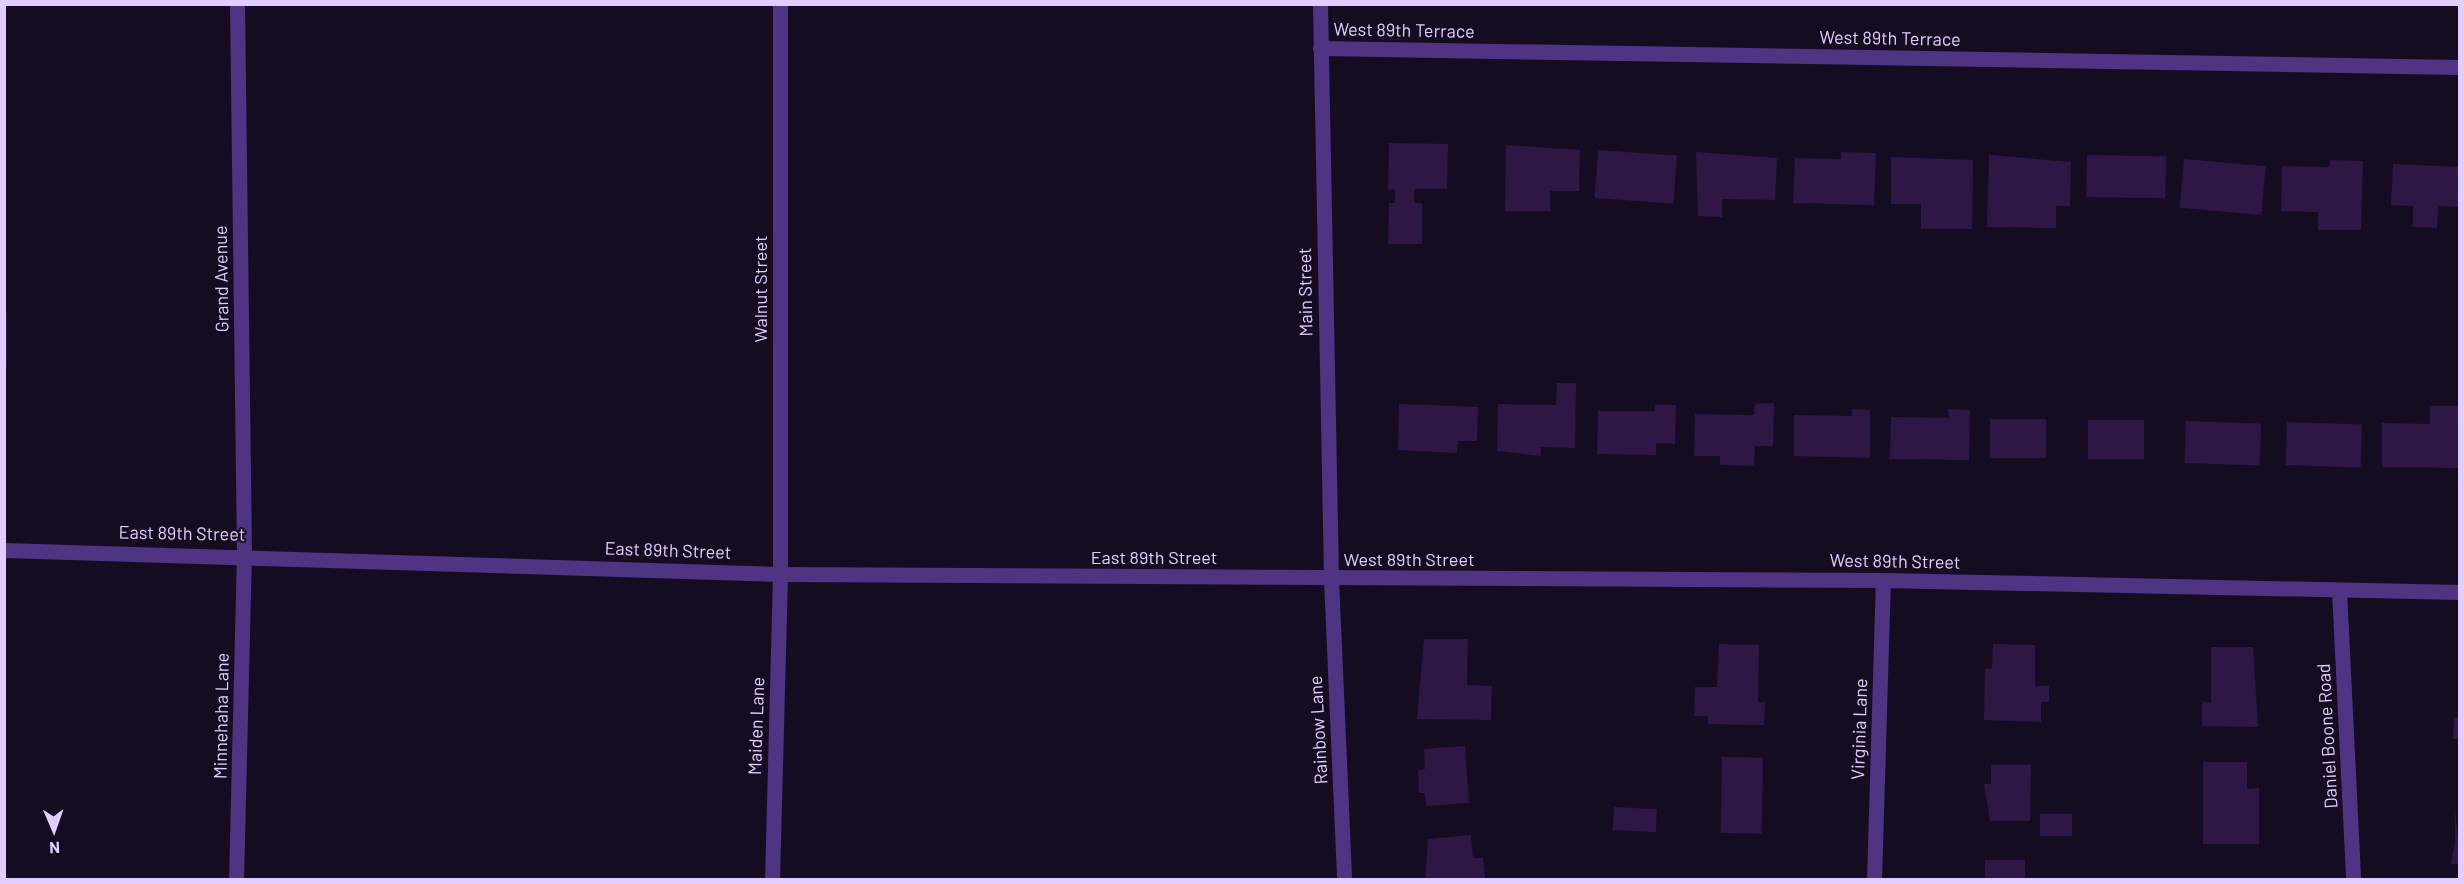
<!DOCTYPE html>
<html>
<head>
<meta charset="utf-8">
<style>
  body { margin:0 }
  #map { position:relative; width:2464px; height:884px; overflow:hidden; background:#160c22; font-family:Barlow,sans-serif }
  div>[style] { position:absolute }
  .building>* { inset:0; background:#2e1744; transform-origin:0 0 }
  .minor>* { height:15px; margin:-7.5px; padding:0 7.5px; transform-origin:7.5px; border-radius:7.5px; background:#4f3484 }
  .tertiary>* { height:15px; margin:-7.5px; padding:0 7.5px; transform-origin:7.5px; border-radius:7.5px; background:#4f3484 }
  span { translate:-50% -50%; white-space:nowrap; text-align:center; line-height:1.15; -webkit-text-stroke:4.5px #160c22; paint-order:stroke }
  .street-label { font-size:18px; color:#e2cdff }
  .frame { position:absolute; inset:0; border:6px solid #e2cdff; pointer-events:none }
  .north { position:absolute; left:24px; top:800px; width:60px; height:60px; -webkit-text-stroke:4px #160c22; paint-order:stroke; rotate:178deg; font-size:16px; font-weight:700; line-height:24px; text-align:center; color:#e2cdff }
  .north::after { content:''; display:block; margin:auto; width:21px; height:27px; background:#e2cdff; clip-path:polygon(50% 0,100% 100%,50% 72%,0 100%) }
</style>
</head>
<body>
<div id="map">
  <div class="building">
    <i style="clip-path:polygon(1389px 143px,1448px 144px,1447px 189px,1414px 189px,1414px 203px,1422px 203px,1422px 244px,1388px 244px,1389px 203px,1395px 203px,1395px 189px,1388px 190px)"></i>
    <i style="clip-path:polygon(1506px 145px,1580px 150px,1579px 191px,1550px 191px,1550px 211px,1505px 211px)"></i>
    <i style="left:1598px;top:150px;width:79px;height:48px;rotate:4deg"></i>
    <i style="clip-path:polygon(1696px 152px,1777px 158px,1775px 200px,1722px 199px,1722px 217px,1698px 216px)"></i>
    <i style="clip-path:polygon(1841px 152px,1876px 153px,1874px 205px,1793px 203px,1795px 158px,1841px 159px)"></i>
    <i style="clip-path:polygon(1989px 155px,2071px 162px,2070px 206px,2056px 206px,2056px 228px,1987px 227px)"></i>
    <i style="left:2087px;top:155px;width:79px;height:42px;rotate:1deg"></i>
    <i style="clip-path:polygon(1891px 157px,1973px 160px,1972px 229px,1921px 229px,1921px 204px,1891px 204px)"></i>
    <i style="left:2184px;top:159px;width:82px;height:49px;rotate:5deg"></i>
    <i style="clip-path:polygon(2330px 160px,2363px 161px,2361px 230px,2318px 230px,2318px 212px,2281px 211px,2282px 166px,2330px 167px)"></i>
    <i style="clip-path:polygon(2393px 164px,2460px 167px,2460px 207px,2438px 206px,2437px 228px,2413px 227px,2413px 206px,2391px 205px)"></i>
    <i style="left:4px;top:312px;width:3px;height:55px"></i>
    <i style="clip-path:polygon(1557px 383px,1576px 383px,1575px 448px,1541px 447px,1541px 456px,1497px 451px,1498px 404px,1556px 405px)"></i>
    <i style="clip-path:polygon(1774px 403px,1773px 446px,1755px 446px,1754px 466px,1720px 465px,1720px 456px,1694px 456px,1695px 414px,1754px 415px,1755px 404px)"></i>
    <i style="clip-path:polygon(1399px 404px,1478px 407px,1477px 441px,1458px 441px,1457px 453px,1398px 450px)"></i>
    <i style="clip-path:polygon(1655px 405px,1676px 405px,1675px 444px,1656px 443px,1656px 455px,1597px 454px,1598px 411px,1655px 411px)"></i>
    <i style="clip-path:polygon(2430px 406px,2460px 406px,2460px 468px,2382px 467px,2382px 423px,2430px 424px)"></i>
    <i style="clip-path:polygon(1852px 409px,1870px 410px,1870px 458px,1794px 456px,1794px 415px,1852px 416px)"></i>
    <i style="clip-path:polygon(1948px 409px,1970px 410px,1969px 460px,1890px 459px,1891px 417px,1949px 418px)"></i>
    <i style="left:1990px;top:419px;width:56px;height:39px"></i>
    <i style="left:2088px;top:420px;width:56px;height:39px"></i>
    <i style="left:2186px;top:421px;width:75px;height:42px;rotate:2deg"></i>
    <i style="left:2287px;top:422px;width:75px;height:43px;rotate:2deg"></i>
    <i style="clip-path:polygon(1424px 639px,1468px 639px,1467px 685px,1492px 686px,1491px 720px,1417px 719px)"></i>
    <i style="clip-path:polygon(1719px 644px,1759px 645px,1758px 702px,1765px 702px,1764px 725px,1708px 724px,1708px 716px,1694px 716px,1695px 687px,1717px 687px)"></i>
    <i style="clip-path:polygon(1993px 644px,2035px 645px,2035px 686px,2049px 686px,2049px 702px,2041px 702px,2041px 722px,1984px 720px,1985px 669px,1992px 669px)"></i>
    <i style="clip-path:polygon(2211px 647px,2253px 647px,2258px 727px,2202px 726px,2202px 702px,2211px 703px)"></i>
    <i style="clip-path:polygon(2454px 717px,2460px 718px,2460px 739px,2453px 739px)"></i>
    <i style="clip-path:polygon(1465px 746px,1469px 803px,1426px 806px,1425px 793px,1419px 793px,1418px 770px,1425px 769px,1424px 749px)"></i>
    <i style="left:1722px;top:757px;width:41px;height:76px;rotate:1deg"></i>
    <i style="clip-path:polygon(2203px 762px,2247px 762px,2247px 789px,2259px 788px,2259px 844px,2203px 844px)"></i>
    <i style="clip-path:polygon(1991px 765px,2031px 765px,2030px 821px,1990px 821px,1984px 784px,1991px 784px)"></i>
    <i style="left:1614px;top:807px;width:43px;height:23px;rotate:3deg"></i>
    <i style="clip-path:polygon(2455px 809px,2460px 864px,2451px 864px,2455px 843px)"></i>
    <i style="left:2040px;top:814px;width:32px;height:22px"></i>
    <i style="clip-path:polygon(1471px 835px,1473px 858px,1483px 858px,1485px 878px,1425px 880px,1428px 839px)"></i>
    <i style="left:1985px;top:860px;width:40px;height:20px"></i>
  </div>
  <div class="minor">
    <i style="left:1320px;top:4px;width:574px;rotate:88.9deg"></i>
    <i style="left:1331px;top:578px;width:302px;rotate:87.5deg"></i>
    <i style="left:1320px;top:48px;width:1140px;rotate:0.95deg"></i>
    <i style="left:2339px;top:590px;width:290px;rotate:87.2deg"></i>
    <i style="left:236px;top:880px;width:327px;rotate:-88.6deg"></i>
    <i style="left:244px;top:553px;width:549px;rotate:-90.73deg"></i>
    <i style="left:772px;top:880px;width:306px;rotate:-88.5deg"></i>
    <i style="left:780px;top:574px;width:570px;rotate:-90deg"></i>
    <i style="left:1874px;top:880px;width:300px;rotate:-88.3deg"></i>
  </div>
  <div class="tertiary">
    <i style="left:4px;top:550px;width:776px;rotate:1.77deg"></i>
    <i style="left:780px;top:574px;width:1103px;rotate:0.31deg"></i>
    <i style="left:1883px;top:580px;width:577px;rotate:1.19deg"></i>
  </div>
  <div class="street-label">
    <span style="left:1404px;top:30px;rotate:1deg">West 89th Terrace</span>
    <span style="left:1890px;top:38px;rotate:1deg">West 89th Terrace</span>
    <span style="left:221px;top:279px;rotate:-91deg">Grand Avenue</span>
    <span style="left:760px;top:289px;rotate:-90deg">Walnut Street</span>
    <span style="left:1305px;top:292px;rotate:-91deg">Main Street</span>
    <span style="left:182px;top:533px;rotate:1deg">East 89th Street</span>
    <span style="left:668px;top:550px;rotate:2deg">East 89th Street</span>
    <span style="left:1154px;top:557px">East 89th Street</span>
    <span style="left:1409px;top:559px">West 89th Street</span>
    <span style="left:1895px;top:561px;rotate:1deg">West 89th Street</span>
    <span style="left:221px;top:716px;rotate:-89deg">Minnehaha Lane</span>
    <span style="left:756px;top:726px;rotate:-88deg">Maiden Lane</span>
    <span style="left:1859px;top:729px;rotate:-88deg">Virginia Lane</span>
    <span style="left:1318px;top:730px;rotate:-93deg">Rainbow Lane</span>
    <span style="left:2327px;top:736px;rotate:-93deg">Daniel Boone Road</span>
  </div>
  <div class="frame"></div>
  <div class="north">N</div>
</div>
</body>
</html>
